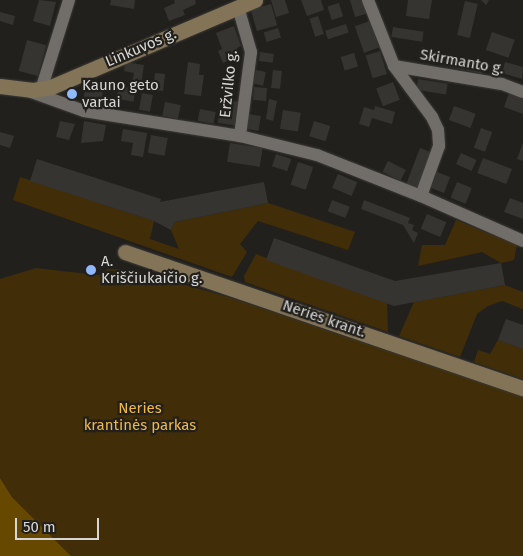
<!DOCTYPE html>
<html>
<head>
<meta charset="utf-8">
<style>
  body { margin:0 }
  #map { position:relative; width:523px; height:556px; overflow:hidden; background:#22201c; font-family:"Fira Sans",sans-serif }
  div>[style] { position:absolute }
  .green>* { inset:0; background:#412e08 }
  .water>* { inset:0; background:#674800 }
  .building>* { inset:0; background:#363430; transform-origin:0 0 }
  .roads { filter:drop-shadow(0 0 1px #3c3b38) drop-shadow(0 0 1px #3c3b38) }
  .street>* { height:12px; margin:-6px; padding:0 6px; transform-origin:6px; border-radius:6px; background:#716e6a }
  .secondary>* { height:15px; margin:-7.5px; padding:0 7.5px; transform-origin:7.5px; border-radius:7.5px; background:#837457 }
  .dots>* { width:14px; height:14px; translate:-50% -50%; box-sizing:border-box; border:2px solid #22201c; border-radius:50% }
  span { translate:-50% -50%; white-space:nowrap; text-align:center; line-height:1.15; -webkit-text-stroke:4.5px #22201c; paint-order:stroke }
  .street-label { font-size:15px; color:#d8d6d4 }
  .poi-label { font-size:15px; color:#d8d6d4 }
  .left { translate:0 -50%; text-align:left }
  .park-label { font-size:15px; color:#f1b747 }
  .scale { position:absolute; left:15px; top:518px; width:84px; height:22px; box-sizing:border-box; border:2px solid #d8d6d4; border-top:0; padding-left:6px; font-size:15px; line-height:18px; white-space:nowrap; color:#d8d6d4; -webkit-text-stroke:4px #22201c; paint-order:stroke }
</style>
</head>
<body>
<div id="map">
  <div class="green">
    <i style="clip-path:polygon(20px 177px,154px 221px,150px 239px,179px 249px,171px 230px,175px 222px,268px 203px,355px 232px,348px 250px,258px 221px,240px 244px,247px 252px,232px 277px,13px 200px)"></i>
    <i style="clip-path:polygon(456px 220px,517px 245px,514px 260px,501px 263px,482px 252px,418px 266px,422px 245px,445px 245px)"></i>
    <i style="clip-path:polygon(256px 254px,387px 303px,388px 332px,245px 282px,244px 276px)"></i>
    <i style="clip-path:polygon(36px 268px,106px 276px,107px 269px,132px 270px,228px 297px,523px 397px,523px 556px,71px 556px,12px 497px,0 478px,0 279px)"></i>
    <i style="clip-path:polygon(505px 285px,523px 292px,523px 309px,502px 301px,488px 306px,477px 314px,460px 357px,399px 336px,414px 302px)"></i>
    <i style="clip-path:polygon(498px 340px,523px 349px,523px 379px,474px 362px,478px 350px,490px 354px)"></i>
  </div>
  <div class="water">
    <i style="clip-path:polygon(0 478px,12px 497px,71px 556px,0 556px)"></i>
  </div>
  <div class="building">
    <i style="clip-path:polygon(39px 0,56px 2px,50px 26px,33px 21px)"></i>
    <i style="clip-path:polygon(111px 0,135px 0,134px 9px,110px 5px)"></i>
    <i style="clip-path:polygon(174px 0,195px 0,196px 4px,183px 10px,185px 15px,169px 21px,164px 8px,175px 3px)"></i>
    <i style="clip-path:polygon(271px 0,285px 0,289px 13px,276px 17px)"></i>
    <i style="clip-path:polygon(301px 0,321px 0,324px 10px,307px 16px)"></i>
    <i style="clip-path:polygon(350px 0,364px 0,369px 13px,355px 17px)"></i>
    <i style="clip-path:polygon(408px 0,432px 0,429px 19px,406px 16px)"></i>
    <i style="clip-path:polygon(481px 0,489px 0,486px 5px)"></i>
    <i style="left:465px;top:1px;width:13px;height:35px;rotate:13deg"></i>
    <i style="left:339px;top:3px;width:14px;height:12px;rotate:73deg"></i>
    <i style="left:271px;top:4px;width:22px;height:21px;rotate:74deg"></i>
    <i style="clip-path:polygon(0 12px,15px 16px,13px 25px,0 21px)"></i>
    <i style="left:318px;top:16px;width:19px;height:9px;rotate:72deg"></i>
    <i style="left:370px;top:21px;width:28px;height:16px;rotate:71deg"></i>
    <i style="left:346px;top:24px;width:9px;height:22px;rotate:72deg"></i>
    <i style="clip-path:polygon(234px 26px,241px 46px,237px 48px,240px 56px,223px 63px,218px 51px,222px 49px,216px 33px)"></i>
    <i style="left:393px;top:27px;width:31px;height:10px;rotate:9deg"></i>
    <i style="left:278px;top:28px;width:10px;height:15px;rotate:73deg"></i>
    <i style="left:492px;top:32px;width:24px;height:19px;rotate:19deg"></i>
    <i style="left:27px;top:40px;width:20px;height:32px;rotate:15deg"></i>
    <i style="left:422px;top:47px;width:20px;height:11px;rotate:18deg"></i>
    <i style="left:380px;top:51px;width:24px;height:15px;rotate:73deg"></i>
    <i style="left:260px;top:52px;width:14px;height:9px;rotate:8deg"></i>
    <i style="left:354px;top:53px;width:14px;height:14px;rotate:73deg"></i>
    <i style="left:442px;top:54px;width:43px;height:11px;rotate:12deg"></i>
    <i style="clip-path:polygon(125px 62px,144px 65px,141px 84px,132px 82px,134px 73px,124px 71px)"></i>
    <i style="clip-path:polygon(188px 62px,200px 64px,199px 75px,204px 75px,201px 96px,184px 94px)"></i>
    <i style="clip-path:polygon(505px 62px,523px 67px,522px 79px,502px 73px)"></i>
    <i style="left:256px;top:70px;width:10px;height:14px;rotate:11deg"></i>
    <i style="left:273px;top:70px;width:9px;height:18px;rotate:6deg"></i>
    <i style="left:155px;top:73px;width:10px;height:17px;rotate:6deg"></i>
    <i style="left:418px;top:79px;width:30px;height:11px;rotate:9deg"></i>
    <i style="left:393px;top:82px;width:19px;height:18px;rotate:69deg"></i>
    <i style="left:86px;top:83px;width:18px;height:20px;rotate:9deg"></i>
    <i style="left:119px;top:86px;width:17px;height:13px;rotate:10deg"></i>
    <i style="left:254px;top:87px;width:13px;height:13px;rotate:4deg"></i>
    <i style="left:142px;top:93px;width:11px;height:17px;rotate:10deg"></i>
    <i style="clip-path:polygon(509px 93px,523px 99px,523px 114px,504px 107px)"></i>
    <i style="left:222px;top:99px;width:17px;height:24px;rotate:10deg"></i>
    <i style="clip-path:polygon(269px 99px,277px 101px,273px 121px,266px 119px)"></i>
    <i style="left:165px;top:102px;width:16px;height:14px;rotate:11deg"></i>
    <i style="clip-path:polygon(375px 106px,395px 112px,392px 124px,372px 118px,369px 127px,359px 124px,364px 107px,374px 110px)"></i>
    <i style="left:454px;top:106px;width:23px;height:15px;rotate:20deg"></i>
    <i style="left:200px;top:109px;width:16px;height:12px;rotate:11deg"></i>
    <i style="left:283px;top:110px;width:18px;height:19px;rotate:9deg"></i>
    <i style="left:248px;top:114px;width:13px;height:15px;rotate:9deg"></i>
    <i style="clip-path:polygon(60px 121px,75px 124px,69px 140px,56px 137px)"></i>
    <i style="clip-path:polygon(84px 121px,106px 125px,103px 141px,81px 143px)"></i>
    <i style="left:314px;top:121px;width:17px;height:16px;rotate:17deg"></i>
    <i style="left:481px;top:128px;width:12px;height:21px;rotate:20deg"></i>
    <i style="clip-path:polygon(123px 129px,147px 133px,143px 157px,131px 155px,133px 143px,121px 141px)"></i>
    <i style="clip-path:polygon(0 132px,14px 136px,10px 148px,0 145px)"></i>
    <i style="left:151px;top:135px;width:17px;height:18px;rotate:10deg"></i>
    <i style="left:230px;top:143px;width:33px;height:19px;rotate:9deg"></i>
    <i style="clip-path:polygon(523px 143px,523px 161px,517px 159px)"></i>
    <i style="left:420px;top:148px;width:14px;height:39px;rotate:21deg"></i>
    <i style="left:461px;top:153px;width:17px;height:12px;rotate:24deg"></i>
    <i style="left:276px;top:154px;width:16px;height:13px;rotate:18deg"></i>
    <i style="left:483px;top:158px;width:31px;height:16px;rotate:21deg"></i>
    <i style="clip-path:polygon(37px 159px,161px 199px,160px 202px,264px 182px,268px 203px,175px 222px,171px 230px,154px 221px,30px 181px)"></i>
    <i style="left:388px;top:161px;width:20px;height:12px;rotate:27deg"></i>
    <i style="left:298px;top:162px;width:16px;height:24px;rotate:18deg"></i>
    <i style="left:437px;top:172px;width:14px;height:17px;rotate:21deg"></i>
    <i style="left:338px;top:174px;width:21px;height:15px;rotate:23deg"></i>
    <i style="left:457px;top:182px;width:16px;height:17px;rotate:22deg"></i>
    <i style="clip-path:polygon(510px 198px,523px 203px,523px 219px,504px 212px)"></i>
    <i style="left:332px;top:200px;width:19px;height:12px;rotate:21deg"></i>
    <i style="clip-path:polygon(364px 200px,410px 218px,408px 223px,414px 225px,412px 230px,418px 233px,414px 243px,403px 225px,361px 209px)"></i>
    <i style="left:427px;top:214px;width:21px;height:16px;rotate:23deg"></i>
    <i style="clip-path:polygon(274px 238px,395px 281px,501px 263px,505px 285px,394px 306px,266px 260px)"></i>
    <i style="clip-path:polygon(506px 319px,523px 325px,523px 349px,498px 340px)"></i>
  </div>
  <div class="roads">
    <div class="street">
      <i style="left:368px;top:0;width:71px;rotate:68.5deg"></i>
      <i style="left:394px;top:66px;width:64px;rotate:53.3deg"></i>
      <i style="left:432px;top:117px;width:14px;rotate:65deg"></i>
      <i style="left:438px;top:130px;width:16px;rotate:86deg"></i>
      <i style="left:439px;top:146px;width:53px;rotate:109.8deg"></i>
      <i style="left:238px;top:7px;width:47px;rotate:73.9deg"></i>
      <i style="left:251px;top:52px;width:85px;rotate:97.5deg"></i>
      <i style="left:394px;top:66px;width:109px;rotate:9.5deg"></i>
      <i style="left:502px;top:84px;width:22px;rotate:21deg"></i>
      <i style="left:26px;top:90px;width:62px;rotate:19.9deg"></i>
      <i style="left:84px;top:111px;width:158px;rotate:9.1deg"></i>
      <i style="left:240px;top:136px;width:79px;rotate:13.9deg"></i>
      <i style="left:317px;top:155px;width:112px;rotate:21.5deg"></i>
      <i style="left:421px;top:196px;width:111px;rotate:23.8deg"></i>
      <i style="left:41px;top:90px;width:94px;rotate:-72.7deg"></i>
    </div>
    <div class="secondary">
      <i style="left:0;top:86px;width:33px;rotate:7deg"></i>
      <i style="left:33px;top:90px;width:18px;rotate:-9deg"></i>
      <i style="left:51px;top:87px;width:222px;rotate:-23.1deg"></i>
      <i style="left:125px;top:252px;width:421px;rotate:18.9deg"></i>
    </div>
  </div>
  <div class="dots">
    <i style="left:72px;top:94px;background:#8fb8fd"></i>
    <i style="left:91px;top:270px;background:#8fb8fd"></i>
  </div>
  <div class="street-label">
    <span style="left:141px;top:48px;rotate:-23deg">Linkuvos g.</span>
    <span style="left:462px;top:62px;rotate:10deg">Skirmanto g.</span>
    <span style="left:229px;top:84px;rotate:-84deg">Eržvilko g.</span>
    <span style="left:324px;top:319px;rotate:19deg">Neries krant.</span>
  </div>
  <div class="poi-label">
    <span class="left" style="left:82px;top:94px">Kauno geto<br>vartai</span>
    <span class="left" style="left:101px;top:270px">A.<br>Kriščiukaičio g.</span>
  </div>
  <div class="park-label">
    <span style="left:140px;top:417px">Neries<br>krantinės parkas</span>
  </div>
  <div class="scale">50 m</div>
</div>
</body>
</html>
